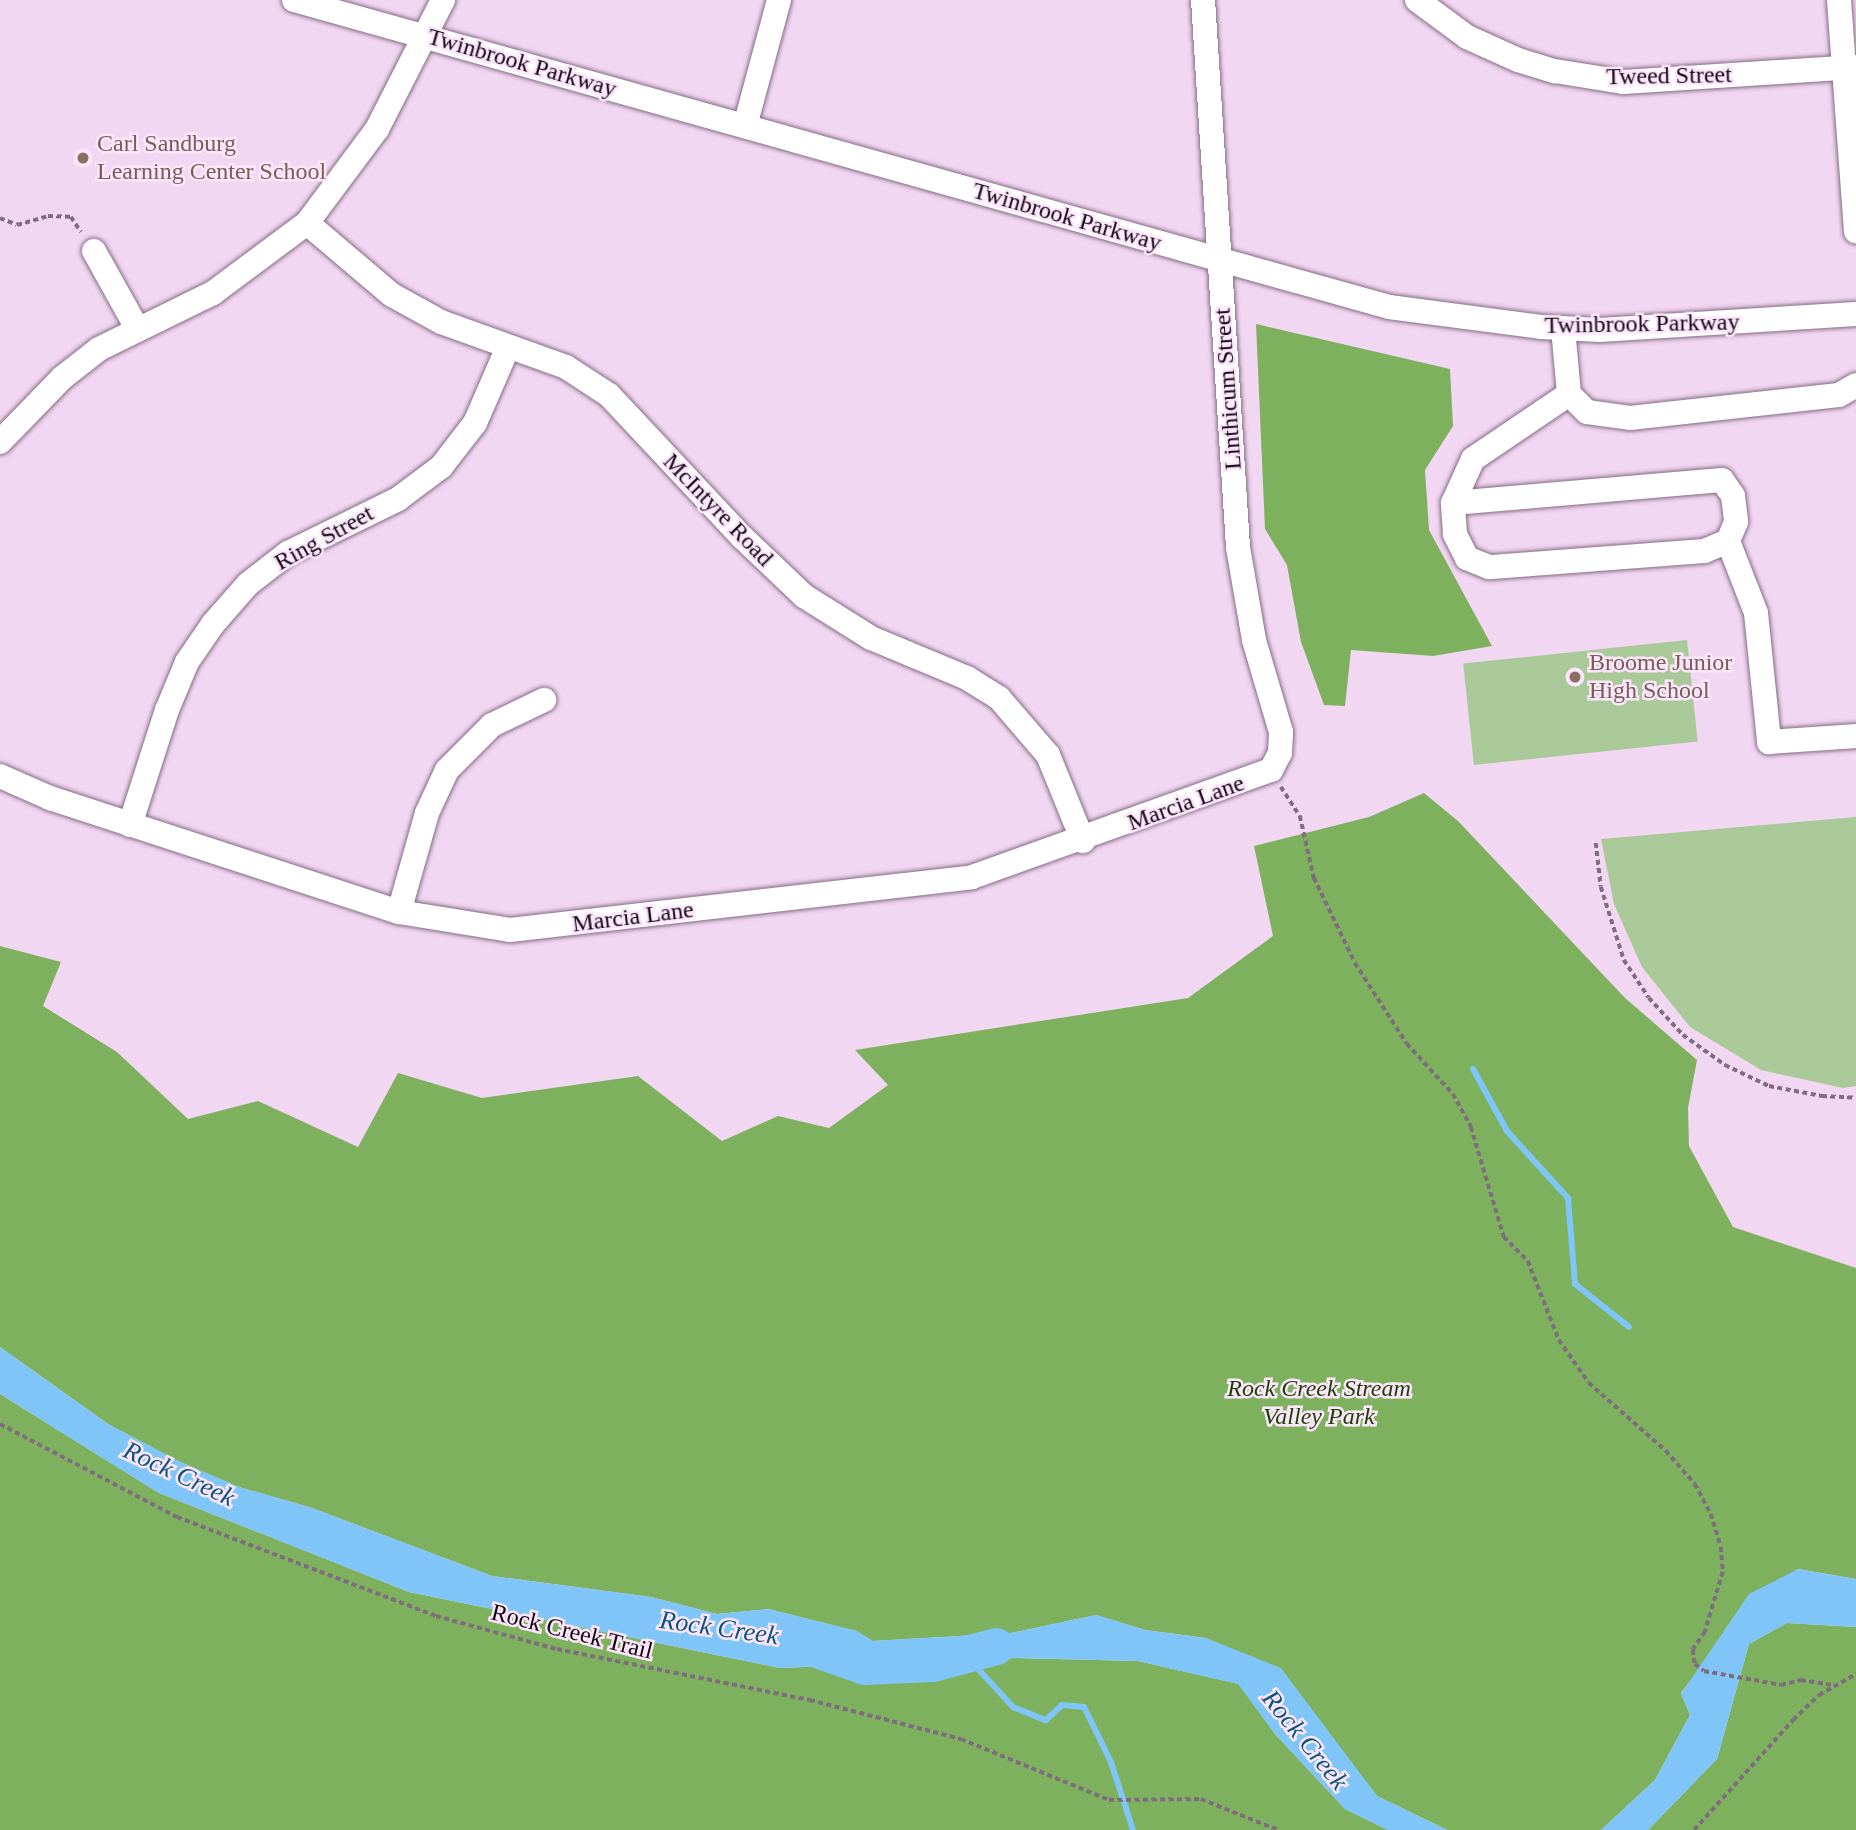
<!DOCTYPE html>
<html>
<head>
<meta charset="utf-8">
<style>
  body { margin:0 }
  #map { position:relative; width:1856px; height:1830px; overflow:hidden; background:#f2d7f2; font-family:"Times New Roman",serif }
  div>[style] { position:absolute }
  .green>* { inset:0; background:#a9c998; transform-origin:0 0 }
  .forest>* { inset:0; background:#7db15e }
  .water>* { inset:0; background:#7fc5f7 }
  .stream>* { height:6px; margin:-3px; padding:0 3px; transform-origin:3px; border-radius:3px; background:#7fc5f7 }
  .river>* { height:37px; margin:-18.5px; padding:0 18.5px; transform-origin:18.5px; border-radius:18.5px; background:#7fc5f7 }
  .path>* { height:3.5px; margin-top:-1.75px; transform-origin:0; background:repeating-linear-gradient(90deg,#7f6d7f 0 5px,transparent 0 8.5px) }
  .roads { filter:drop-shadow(0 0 2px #856d85) drop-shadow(0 0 2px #856d85) }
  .minor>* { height:24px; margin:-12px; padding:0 12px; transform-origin:12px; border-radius:12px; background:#fff }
  .dots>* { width:19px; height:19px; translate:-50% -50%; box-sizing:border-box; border:4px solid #fce6fc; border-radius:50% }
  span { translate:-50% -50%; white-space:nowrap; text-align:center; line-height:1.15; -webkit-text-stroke:5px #fce6fc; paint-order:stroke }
  .street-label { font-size:24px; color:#110811 }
  .education-label { font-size:24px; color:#785e54 }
  .left { translate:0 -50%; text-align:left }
  .park-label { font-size:24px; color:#1e3f02; font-style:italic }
  .water-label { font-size:26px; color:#0d557d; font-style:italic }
</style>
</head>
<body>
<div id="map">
  <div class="green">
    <i style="left:1687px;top:640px;width:102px;height:225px;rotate:84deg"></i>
    <i style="clip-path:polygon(1856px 817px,1856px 1086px,1843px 1088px,1761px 1070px,1690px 1027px,1642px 967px,1614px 904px,1601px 839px)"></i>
  </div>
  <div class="forest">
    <i style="clip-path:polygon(1256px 324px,1450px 369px,1453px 426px,1425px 470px,1429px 530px,1492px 646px,1433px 656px,1351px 650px,1345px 706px,1324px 705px,1301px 642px,1287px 565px,1265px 529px)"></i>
    <i style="clip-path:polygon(1424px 793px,1458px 821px,1625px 998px,1697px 1060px,1688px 1108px,1689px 1146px,1733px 1227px,1856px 1268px,1856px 1579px,1798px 1569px,1707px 1659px,1681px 1693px,1690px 1715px,1655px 1780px,1601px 1830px,1447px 1830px,1377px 1796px,1333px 1739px,1206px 1638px,1145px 1630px,1096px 1615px,1011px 1633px,873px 1641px,856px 1631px,768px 1609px,717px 1614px,651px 1597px,492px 1576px,312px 1508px,239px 1487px,178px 1461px,108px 1424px,0 1347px,0 946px,61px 962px,43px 1006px,117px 1052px,188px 1119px,258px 1101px,358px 1147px,398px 1073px,482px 1098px,638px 1076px,722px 1141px,778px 1116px,829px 1128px,888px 1085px,855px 1050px,1188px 998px,1273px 936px,1254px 846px,1369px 817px)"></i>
    <i style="clip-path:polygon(0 1394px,159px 1493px,409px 1592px,780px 1668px,1015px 1658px,1138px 1661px,1239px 1684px,1275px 1734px,1345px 1809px,1388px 1830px,0 1830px)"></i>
    <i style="clip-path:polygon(1787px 1623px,1856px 1627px,1856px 1830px,1648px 1830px,1717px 1759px,1749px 1644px)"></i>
  </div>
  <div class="water">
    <i style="clip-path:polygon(0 1347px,108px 1424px,178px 1461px,239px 1487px,312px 1508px,492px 1576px,651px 1597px,717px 1614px,768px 1609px,857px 1631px,873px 1641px,1011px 1633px,1096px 1615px,1145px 1630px,1206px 1638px,1281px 1668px,1377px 1796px,1447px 1830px,1388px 1830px,1345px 1809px,1275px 1734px,1238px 1684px,1138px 1661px,1015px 1658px,780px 1668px,409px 1592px,159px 1493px,0 1394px)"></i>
    <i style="clip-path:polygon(1798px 1569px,1856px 1579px,1856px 1627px,1787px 1623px,1749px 1644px,1717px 1759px,1648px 1830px,1601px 1830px,1655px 1780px,1690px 1715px,1681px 1694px,1749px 1594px)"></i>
  </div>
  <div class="stream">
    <i style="left:1473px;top:1069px;width:71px;rotate:61.3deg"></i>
    <i style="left:1507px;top:1131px;width:91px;rotate:47.7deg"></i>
    <i style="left:1568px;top:1198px;width:86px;rotate:85.3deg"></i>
    <i style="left:1575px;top:1284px;width:69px;rotate:38.5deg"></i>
    <i style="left:967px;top:1657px;width:68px;rotate:47.4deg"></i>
    <i style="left:1013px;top:1707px;width:35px;rotate:22deg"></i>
    <i style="left:1046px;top:1720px;width:22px;rotate:-43deg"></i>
    <i style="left:1062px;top:1705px;width:22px;rotate:5deg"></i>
    <i style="left:1084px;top:1707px;width:61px;rotate:63.9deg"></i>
    <i style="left:1111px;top:1762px;width:71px;rotate:72.1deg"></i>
  </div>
  <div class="river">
    <i style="left:814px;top:1648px;width:53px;rotate:19.8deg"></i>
    <i style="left:864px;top:1666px;width:68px;rotate:-2.5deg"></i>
    <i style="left:932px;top:1663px;width:66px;rotate:-14.9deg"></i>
  </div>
  <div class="path">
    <i style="left:0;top:218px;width:18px;rotate:22deg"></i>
    <i style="left:17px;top:225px;width:32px;rotate:-16deg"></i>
    <i style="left:48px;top:216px;width:23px;rotate:2deg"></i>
    <i style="left:71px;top:217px;width:18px;rotate:56deg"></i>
    <i style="left:1281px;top:787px;width:35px;rotate:57deg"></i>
    <i style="left:1300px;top:816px;width:64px;rotate:77.3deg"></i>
    <i style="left:1314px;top:878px;width:94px;rotate:64.2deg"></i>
    <i style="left:1355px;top:963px;width:96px;rotate:57.3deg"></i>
    <i style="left:1407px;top:1044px;width:68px;rotate:47.4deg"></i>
    <i style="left:1453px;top:1094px;width:38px;rotate:61deg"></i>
    <i style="left:1471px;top:1127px;width:115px;rotate:73.3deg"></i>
    <i style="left:1504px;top:1237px;width:34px;rotate:45deg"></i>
    <i style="left:1528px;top:1261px;width:85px;rotate:68.6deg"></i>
    <i style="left:1559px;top:1340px;width:52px;rotate:55.1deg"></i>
    <i style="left:1589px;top:1383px;width:103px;rotate:41.4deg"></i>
    <i style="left:1666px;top:1451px;width:44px;rotate:48.7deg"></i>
    <i style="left:1695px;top:1484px;width:34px;rotate:62deg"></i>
    <i style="left:1711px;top:1514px;width:34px;rotate:73deg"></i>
    <i style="left:1721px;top:1547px;width:25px;rotate:85deg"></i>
    <i style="left:1723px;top:1572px;width:63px;rotate:106.7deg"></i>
    <i style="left:1705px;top:1632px;width:22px;rotate:124deg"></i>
    <i style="left:1693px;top:1650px;width:14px;rotate:82deg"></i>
    <i style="left:1695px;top:1664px;width:11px;rotate:38deg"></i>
    <i style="left:1704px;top:1671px;width:78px;rotate:10.3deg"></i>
    <i style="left:1781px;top:1685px;width:21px;rotate:-14deg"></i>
    <i style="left:1801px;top:1680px;width:32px;rotate:9deg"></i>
    <i style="left:1596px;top:843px;width:44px;rotate:83.5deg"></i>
    <i style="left:1601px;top:887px;width:77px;rotate:72.5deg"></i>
    <i style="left:1624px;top:960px;width:45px;rotate:56.7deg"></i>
    <i style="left:1649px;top:998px;width:50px;rotate:47.4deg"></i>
    <i style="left:1683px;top:1035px;width:52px;rotate:35.5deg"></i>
    <i style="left:1725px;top:1065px;width:49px;rotate:25.5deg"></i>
    <i style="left:1769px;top:1086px;width:54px;rotate:10.7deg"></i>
    <i style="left:1822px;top:1096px;width:34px;rotate:3deg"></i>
    <i style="left:0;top:1424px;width:200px;rotate:27.7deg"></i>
    <i style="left:177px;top:1517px;width:277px;rotate:20.9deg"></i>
    <i style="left:436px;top:1616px;width:125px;rotate:15.3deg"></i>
    <i style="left:557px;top:1649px;width:258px;rotate:11.4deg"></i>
    <i style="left:810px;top:1700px;width:156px;rotate:14.5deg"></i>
    <i style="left:961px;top:1739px;width:160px;rotate:22.4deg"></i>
    <i style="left:1109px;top:1800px;width:92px;rotate:-0.6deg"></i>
    <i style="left:1201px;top:1799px;width:83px;rotate:21.9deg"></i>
    <i style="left:1694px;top:1830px;width:148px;rotate:-48deg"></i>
    <i style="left:1793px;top:1720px;width:36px;rotate:-44deg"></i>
    <i style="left:1819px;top:1695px;width:43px;rotate:-29.6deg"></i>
  </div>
  <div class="roads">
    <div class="minor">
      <i style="left:294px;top:0;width:1137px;rotate:15.66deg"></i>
      <i style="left:1389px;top:307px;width:153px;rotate:7.5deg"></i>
      <i style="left:1541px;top:327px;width:59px;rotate:2.9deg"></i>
      <i style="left:1600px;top:330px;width:256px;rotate:-3.6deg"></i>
      <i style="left:1417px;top:0;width:62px;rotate:36.5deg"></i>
      <i style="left:1467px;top:37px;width:56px;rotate:24.3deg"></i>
      <i style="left:1518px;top:60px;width:39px;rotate:17deg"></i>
      <i style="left:1555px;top:71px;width:70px;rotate:9.1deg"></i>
      <i style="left:1624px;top:82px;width:232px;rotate:-3.7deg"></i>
      <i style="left:1839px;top:0;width:232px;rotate:85.8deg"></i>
      <i style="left:745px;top:126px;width:131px;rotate:-74.9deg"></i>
      <i style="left:307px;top:223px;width:111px;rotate:40.3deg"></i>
      <i style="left:392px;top:295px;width:56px;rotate:28.9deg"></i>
      <i style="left:441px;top:322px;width:133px;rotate:19.8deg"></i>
      <i style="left:566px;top:367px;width:51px;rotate:33.1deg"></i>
      <i style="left:609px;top:395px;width:195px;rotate:46.9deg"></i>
      <i style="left:742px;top:537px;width:86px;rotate:43.6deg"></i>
      <i style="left:804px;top:596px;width:79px;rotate:32.1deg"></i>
      <i style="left:871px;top:638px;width:104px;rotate:22.6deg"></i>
      <i style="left:967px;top:678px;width:38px;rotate:32deg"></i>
      <i style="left:999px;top:698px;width:75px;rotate:49.3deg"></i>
      <i style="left:1048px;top:755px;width:93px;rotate:67.9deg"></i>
      <i style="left:94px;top:251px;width:90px;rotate:60.9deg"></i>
      <i style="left:1563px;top:328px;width:66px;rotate:84.8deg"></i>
      <i style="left:1569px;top:394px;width:25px;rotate:45deg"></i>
      <i style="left:1587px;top:412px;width:43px;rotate:7.9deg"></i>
      <i style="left:1630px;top:418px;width:210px;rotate:-6.3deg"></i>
      <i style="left:1839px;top:395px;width:20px;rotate:-30deg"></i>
      <i style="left:0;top:442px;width:89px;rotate:-45.9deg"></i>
      <i style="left:62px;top:378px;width:47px;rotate:-38.1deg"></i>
      <i style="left:99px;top:349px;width:127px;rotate:-26.2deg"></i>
      <i style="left:213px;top:293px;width:117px;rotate:-36.7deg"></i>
      <i style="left:307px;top:223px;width:117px;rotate:-53.3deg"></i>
      <i style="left:377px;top:129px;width:145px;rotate:-62.9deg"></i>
      <i style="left:1453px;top:503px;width:270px;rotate:-4.9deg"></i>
      <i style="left:1722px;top:480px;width:19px;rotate:55deg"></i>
      <i style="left:1733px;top:496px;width:26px;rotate:83deg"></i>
      <i style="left:1736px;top:522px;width:21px;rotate:113deg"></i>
      <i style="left:1728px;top:541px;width:26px;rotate:157deg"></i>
      <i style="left:1704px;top:551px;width:216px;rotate:175.7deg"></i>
      <i style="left:1489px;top:567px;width:24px;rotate:-158deg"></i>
      <i style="left:1467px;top:558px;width:27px;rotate:-117deg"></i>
      <i style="left:1455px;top:534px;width:31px;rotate:-94deg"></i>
      <i style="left:1453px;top:503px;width:48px;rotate:-65.6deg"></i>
      <i style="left:1473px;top:459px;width:116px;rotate:-34.1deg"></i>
      <i style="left:1728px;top:541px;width:77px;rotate:68.7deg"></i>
      <i style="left:1756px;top:613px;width:130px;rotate:84.2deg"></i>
      <i style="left:1769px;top:742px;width:87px;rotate:-3.9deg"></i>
      <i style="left:0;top:776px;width:55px;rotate:23.7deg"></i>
      <i style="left:50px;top:798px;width:367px;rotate:18.1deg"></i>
      <i style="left:399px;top:912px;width:112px;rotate:9.2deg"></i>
      <i style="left:510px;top:930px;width:465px;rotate:-6.5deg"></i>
      <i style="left:972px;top:877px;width:318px;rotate:-19.7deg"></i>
      <i style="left:1271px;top:770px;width:19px;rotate:-62deg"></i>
      <i style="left:1280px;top:753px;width:21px;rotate:-87deg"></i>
      <i style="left:1281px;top:732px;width:96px;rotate:-106.4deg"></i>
      <i style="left:1254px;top:640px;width:94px;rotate:-99.8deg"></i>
      <i style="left:1238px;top:547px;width:548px;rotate:-93.66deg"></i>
      <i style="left:130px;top:825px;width:121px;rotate:-72.2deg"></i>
      <i style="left:167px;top:710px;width:52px;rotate:-67.4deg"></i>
      <i style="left:187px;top:662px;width:46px;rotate:-55.6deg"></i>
      <i style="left:213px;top:624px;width:53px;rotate:-48.8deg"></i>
      <i style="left:248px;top:584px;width:51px;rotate:-37.8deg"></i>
      <i style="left:288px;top:553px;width:123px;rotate:-26.1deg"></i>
      <i style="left:398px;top:499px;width:54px;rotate:-36.7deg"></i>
      <i style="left:441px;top:467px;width:56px;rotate:-52.3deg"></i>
      <i style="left:475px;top:423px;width:83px;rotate:-66.5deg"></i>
      <i style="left:399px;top:912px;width:103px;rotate:-74.2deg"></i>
      <i style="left:427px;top:813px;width:47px;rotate:-65.1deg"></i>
      <i style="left:447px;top:770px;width:64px;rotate:-45deg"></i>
      <i style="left:492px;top:725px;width:58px;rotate:-25.7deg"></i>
    </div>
  </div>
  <div class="dots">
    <i style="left:83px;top:158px;background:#8d6e63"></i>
    <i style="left:1575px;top:677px;background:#8d6e63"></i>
  </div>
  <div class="street-label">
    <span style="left:522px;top:63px;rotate:16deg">Twinbrook Parkway</span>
    <span style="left:1669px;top:76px;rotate:-1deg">Tweed Street</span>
    <span style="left:1067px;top:217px;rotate:16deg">Twinbrook Parkway</span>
    <span style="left:1642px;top:324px;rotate:-1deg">Twinbrook Parkway</span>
    <span style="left:1228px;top:389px;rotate:-94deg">Linthicum Street</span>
    <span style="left:718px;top:510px;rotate:46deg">McIntyre Road</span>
    <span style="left:324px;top:538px;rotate:-29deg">Ring Street</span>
    <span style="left:1186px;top:803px;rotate:-20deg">Marcia Lane</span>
    <span style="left:633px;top:917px;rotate:-7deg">Marcia Lane</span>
    <span style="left:572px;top:1632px;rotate:14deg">Rock Creek Trail</span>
  </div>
  <div class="education-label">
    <span class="left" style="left:97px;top:158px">Carl Sandburg<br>Learning Center School</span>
    <span class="left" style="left:1589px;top:677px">Broome Junior<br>High School</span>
  </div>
  <div class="park-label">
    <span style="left:1319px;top:1403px">Rock Creek Stream<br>Valley Park</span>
  </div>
  <div class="water-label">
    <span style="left:179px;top:1474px;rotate:25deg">Rock Creek</span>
    <span style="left:719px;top:1628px;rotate:8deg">Rock Creek</span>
    <span style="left:1305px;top:1740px;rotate:51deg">Rock Creek</span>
  </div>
</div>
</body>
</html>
